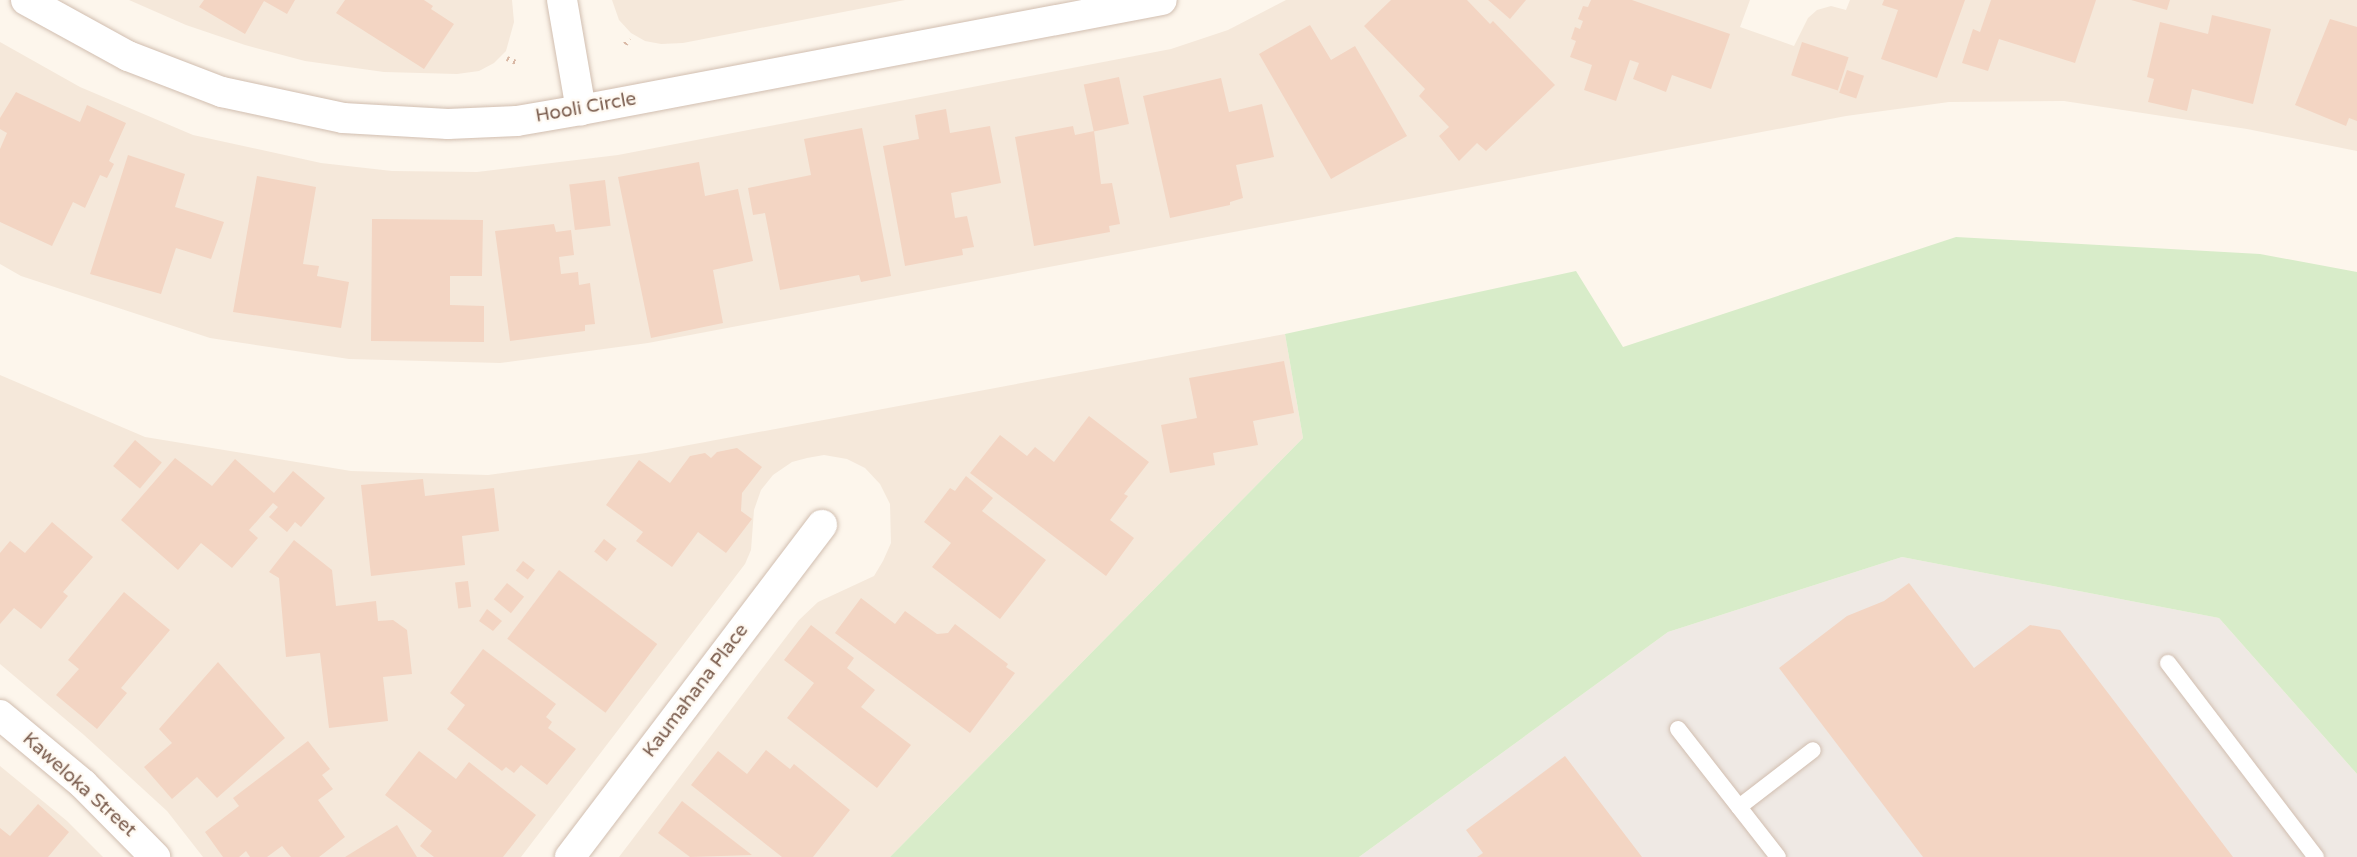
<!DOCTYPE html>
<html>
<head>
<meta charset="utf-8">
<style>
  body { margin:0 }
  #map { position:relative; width:2357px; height:857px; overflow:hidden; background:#fdf6ec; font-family:"Varela Round",sans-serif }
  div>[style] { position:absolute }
  .residential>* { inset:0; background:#f5e8da }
  .industrial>* { inset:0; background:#efe9e4 }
  .green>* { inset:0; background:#d8ecc9 }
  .building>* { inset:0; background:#f3d5c3; transform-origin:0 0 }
  .path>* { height:4.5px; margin-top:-2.25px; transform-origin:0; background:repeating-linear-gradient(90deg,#d9b8a5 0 2px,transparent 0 7px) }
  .roads { filter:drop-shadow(0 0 2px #d1beb0) drop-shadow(0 0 2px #d1beb0) }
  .service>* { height:16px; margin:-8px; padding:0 8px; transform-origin:8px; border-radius:8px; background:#fff }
  .minor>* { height:30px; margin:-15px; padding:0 15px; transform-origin:15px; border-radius:15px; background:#fff }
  span { translate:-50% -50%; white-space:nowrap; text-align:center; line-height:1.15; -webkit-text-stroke:5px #fffaf3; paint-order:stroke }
  .street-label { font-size:19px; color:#7a5c4d }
</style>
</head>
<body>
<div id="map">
  <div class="residential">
    <i style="clip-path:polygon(129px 0,512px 0,514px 22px,506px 51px,494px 63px,479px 71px,457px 74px,384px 72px,305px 61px,245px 45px,186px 25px)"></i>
    <i style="clip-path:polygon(612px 0,905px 0,683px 43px,661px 44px,645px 41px,631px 33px,619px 20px)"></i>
    <i style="clip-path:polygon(1286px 0,1750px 0,1740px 27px,1794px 46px,1808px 18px,1817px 10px,1831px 6px,1846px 10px,1850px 0,2357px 0,2357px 151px,2247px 129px,2064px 101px,1949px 102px,1846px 116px,648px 343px,500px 363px,349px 359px,210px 338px,21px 276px,0 264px,0 42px,80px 87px,193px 135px,321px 163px,392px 171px,477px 172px,618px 155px,1171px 49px,1228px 30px)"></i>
    <i style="clip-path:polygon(1285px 334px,1303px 438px,890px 857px,619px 857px,799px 620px,818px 602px,874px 576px,883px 561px,891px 543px,890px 504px,880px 484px,865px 468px,847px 459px,824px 455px,807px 458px,792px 462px,773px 475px,761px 490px,754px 510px,751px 550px,745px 564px,521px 857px,203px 857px,167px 811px,84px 735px,0 664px,0 375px,145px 437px,351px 471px,488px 475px,646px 453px)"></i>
    <i style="clip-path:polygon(0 766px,67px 821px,103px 857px,0 857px)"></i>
  </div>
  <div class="industrial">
    <i style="clip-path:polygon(1902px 557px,2219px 618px,2357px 774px,2357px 857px,1359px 857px,1668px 632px)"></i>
  </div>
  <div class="green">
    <i style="clip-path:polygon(1956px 237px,2260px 254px,2357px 272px,2357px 774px,2219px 618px,1902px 557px,1668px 632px,1359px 857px,890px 857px,1303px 438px,1285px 334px,1576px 271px,1623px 347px)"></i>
  </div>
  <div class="building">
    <i style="clip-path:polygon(204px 0,295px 0,287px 14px,264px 1px,245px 34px,199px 7px)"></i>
    <i style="clip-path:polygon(345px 0,424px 0,433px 6px,431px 9px,454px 24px,424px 69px,336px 13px)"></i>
    <i style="clip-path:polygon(1391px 0,1467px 0,1490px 24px,1493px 21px,1555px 85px,1486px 151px,1477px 143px,1459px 161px,1439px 136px,1449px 127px,1419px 96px,1425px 89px,1364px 26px)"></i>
    <i style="clip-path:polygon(1488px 0,1526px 0,1510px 19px)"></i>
    <i style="clip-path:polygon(1591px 0,1632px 0,1730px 34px,1711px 89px,1672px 75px,1666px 92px,1633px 79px,1639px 63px,1630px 60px,1616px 101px,1584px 90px,1592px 65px,1570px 57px,1576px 41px,1571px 39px,1575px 27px,1580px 29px,1583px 21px,1578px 19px,1583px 6px,1588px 7px)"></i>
    <i style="clip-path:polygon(1884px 0,1965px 0,1937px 78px,1881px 59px,1898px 10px,1882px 5px)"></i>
    <i style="clip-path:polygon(1991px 0,2096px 0,2075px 63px,1999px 39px,1988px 71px,1962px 63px,1973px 29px,1980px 32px)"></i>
    <i style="clip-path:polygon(2131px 0,2170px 0,2167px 10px)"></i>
    <i style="clip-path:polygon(2212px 15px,2271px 29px,2253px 104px,2192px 89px,2187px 111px,2148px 102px,2154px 79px,2147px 77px,2160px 22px,2208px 34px)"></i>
    <i style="clip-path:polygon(2330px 19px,2357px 27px,2357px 121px,2349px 118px,2346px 126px,2295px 105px)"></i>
    <i style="clip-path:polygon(1310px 25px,1331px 60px,1355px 46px,1407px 136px,1331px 179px,1259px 54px)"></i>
    <i style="left:1802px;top:42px;width:49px;height:35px;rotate:18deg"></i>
    <i style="left:1847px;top:70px;width:18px;height:24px;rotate:19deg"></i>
    <i style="left:1119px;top:77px;width:48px;height:36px;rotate:78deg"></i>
    <i style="clip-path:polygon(1221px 78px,1229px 112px,1262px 104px,1274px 157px,1236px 165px,1243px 198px,1230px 202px,1230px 205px,1170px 218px,1143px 96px)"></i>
    <i style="clip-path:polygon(16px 92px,80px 122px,87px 105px,126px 123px,109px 161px,114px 164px,107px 178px,100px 175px,85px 208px,73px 202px,52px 246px,0 222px,0 149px,7px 133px,0 129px,0 118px)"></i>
    <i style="clip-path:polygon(946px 109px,950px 133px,990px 126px,1001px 183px,951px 193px,955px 218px,967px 216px,974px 247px,962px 249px,963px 255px,905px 266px,883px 146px,919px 139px,915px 115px)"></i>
    <i style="clip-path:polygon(1073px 126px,1075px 135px,1094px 131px,1101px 184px,1112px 183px,1120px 224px,1109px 226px,1110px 232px,1034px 246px,1015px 137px)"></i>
    <i style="clip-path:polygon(862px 128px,891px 276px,861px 282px,859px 275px,780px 290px,765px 213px,753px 215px,748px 188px,811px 175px,804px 139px)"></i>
    <i style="clip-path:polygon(128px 155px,185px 174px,175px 207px,224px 222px,211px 259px,176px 248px,161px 294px,90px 274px)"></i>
    <i style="clip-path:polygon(699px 162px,705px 196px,738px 189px,753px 261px,713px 270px,723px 323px,651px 338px,618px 177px)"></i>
    <i style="clip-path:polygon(257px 176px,316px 187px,303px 264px,319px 266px,317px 276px,349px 282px,341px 328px,233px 312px)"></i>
    <i style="left:605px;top:180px;width:46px;height:36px;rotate:83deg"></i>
    <i style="clip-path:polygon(372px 219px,483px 220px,482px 276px,450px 276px,450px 305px,484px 306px,484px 342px,371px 341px)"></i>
    <i style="clip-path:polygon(554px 224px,556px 232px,571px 230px,574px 255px,559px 257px,561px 274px,578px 272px,579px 285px,590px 283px,595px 324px,585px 325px,585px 331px,510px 341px,495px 231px)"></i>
    <i style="clip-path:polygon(1284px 361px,1294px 413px,1253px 421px,1258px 445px,1213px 453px,1215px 465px,1170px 473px,1161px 425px,1197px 418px,1189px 378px)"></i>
    <i style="clip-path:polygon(1089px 416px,1149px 462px,1124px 494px,1128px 496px,1110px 520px,1134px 538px,1106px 576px,970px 473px,1000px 435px,1027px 456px,1035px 447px,1054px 462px)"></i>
    <i style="left:135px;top:440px;width:35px;height:34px;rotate:40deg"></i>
    <i style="clip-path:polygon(737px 448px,762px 467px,742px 493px,741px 511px,752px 519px,726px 553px,698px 532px,672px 567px,636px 541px,643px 532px,606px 505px,639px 460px,670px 483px,690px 456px,705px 453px,711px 458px,717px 452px)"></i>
    <i style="clip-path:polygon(175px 458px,212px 486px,235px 459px,274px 493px,293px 471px,325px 498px,301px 527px,295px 522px,287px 532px,269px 517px,278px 507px,273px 503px,249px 530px,258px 538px,232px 568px,201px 543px,178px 570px,121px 520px)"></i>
    <i style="clip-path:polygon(966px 476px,993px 498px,982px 511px,1046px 560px,1000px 619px,932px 567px,951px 543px,924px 522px,950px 488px,955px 491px)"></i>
    <i style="clip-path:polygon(423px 479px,425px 496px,494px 488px,499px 531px,462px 536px,465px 565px,371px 576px,361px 485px)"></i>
    <i style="clip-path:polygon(52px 522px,93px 557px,63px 592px,68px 596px,41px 629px,14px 608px,0 624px,0 553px,10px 541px,25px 553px)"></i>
    <i style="left:604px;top:539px;width:16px;height:16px;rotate:38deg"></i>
    <i style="clip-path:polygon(294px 540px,332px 570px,336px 606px,376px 601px,378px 621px,393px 620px,407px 630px,412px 674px,383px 677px,388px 721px,329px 728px,320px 653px,286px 657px,279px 578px,269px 572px)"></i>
    <i style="left:523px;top:561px;width:15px;height:12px;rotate:37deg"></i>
    <i style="left:559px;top:570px;width:123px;height:86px;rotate:37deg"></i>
    <i style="left:468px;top:581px;width:26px;height:13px;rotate:83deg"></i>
    <i style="left:507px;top:583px;width:22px;height:21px;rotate:39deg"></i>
    <i style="clip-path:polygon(1909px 583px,1974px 668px,2030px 625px,2060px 630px,2233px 857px,1923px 857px,1779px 668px,1847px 616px,1884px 601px)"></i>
    <i style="clip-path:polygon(124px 592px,170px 630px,121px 688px,127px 693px,97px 729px,56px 695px,79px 669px,68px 660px)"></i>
    <i style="clip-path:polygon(861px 598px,895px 624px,905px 611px,937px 634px,948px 633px,955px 624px,1008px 664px,1006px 667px,1015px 673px,970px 733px,835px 633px)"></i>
    <i style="clip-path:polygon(487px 609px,502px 621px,493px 631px,479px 621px)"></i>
    <i style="clip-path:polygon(811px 625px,854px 658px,847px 668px,875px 690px,861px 707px,911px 745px,877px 788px,787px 718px,814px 683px,784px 660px)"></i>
    <i style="clip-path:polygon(483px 649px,556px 704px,546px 717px,552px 722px,548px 728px,576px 749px,547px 785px,521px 765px,514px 773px,506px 767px,502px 771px,447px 729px,465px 705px,450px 693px)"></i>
    <i style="clip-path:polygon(218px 662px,285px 738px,217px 798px,197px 777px,172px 799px,144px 767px,172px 743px,159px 729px)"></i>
    <i style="clip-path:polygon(308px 741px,330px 769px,322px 775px,333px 789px,318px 800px,345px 837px,319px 857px,291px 857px,282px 846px,267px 857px,250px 857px,246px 851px,239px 857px,223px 857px,205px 832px,239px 806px,233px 798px)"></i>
    <i style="clip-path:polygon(766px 750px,790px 769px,794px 764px,850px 810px,813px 857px,782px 857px,691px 785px,718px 751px,747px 774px)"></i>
    <i style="clip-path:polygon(419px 751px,456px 779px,469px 762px,536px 815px,503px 857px,434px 857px,420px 846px,432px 831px,385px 795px)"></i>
    <i style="clip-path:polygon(1565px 756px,1642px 857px,1477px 857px,1483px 853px,1466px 830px)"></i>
    <i style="clip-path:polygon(682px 801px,752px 855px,690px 857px,658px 833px)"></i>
    <i style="clip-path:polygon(38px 804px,69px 832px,48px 857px,0 857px,0 828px,10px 836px)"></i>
    <i style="clip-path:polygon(397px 825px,417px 857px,345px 857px)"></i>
  </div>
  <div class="path">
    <i style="left:625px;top:44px;width:7px;rotate:-56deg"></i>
    <i style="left:507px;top:58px;width:10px;rotate:24deg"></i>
  </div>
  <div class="roads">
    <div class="service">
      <i style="left:2168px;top:663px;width:244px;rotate:52.7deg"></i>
      <i style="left:1678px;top:729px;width:162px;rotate:52deg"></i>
      <i style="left:1739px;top:807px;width:93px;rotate:-37.6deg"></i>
    </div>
    <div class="minor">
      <i style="left:26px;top:0;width:116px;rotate:28.8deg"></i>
      <i style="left:128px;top:56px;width:101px;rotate:21deg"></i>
      <i style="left:222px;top:92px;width:124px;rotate:12.1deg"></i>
      <i style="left:343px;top:118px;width:105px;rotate:3.3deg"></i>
      <i style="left:448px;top:124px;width:69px;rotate:-2.5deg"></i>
      <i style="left:517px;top:121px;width:65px;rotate:-9.8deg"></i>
      <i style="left:581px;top:110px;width:591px;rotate:-10.72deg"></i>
      <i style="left:562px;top:0;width:112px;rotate:80.2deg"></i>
      <i style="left:0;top:715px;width:108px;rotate:39.7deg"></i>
      <i style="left:83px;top:784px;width:103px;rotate:45.4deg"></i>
      <i style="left:570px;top:857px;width:417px;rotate:-52.8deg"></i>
    </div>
  </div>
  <div class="street-label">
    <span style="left:586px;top:108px;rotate:-10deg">Hooli Circle</span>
    <span style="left:696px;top:691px;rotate:-53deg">Kaumahana Place</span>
    <span style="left:79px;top:785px;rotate:42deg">Kaweloka Street</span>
  </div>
</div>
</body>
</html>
